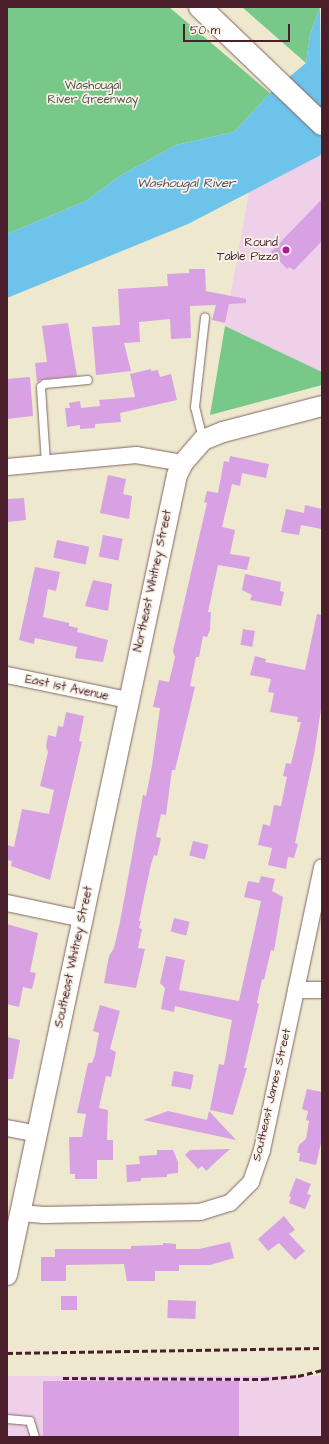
<!DOCTYPE html>
<html>
<head>
<meta charset="utf-8">
<style>
  body { margin:0 }
  #map { position:relative; width:329px; height:1444px; overflow:hidden; background:#eee8cf; font-family:"Architects Daughter",sans-serif }
  div>[style] { position:absolute }
  .built>* { inset:0; background:#eed0e8; transform-origin:0 0 }
  .green>* { inset:0; background:#78c889 }
  .water>* { inset:0; background:#6ec3ea }
  .building>* { inset:0; background:#d7a1e3; transform-origin:0 0 }
  .roads { filter:drop-shadow(0 0 1px #836564) drop-shadow(0 0 1px #836564) }
  .service>* { height:8px; margin:-4px; padding:0 4px; transform-origin:4px; border-radius:4px; background:#fff }
  .minor>* { height:16px; margin:-8px; padding:0 8px; transform-origin:8px; border-radius:8px; background:#fff }
  .tertiary>* { height:20px; margin:-10px; padding:0 10px; transform-origin:10px; border-radius:10px; background:#fff }
  .primary>* { height:22px; margin:-11px; padding:0 11px; transform-origin:11px; border-radius:11px; background:#fff }
  .rail>* { height:3px; margin-top:-1.5px; transform-origin:0; background:repeating-linear-gradient(90deg,#4a1f2b 0 6px,transparent 0 9px) }
  .dots>* { width:11px; height:11px; translate:-50% -50%; box-sizing:border-box; border:2px solid #f7f3e8; border-radius:50% }
  span { translate:-50% -50%; white-space:nowrap; text-align:center; line-height:1.15; -webkit-text-stroke:3.5px #f7f3e8; paint-order:stroke }
  .park-label { font-size:12px; color:#585247 }
  .poi-label { font-size:12px; color:#4a1f2b }
  .right { translate:-100% -50%; text-align:right }
  .street-label { font-size:12px; color:#4a1f2b }
  .water-label { font-size:13px; color:#555064; font-style:italic }
  .frame { position:absolute; inset:0; border:8px solid #4a1f2b; pointer-events:none }
  .scale { position:absolute; left:183px; top:24px; width:107px; height:18px; box-sizing:border-box; border:2px solid #4a1f2b; border-top:0; padding-left:5px; font-size:12px; line-height:14px; white-space:nowrap; color:#4a1f2b; -webkit-text-stroke:3px #f7f3e8; paint-order:stroke }
</style>
</head>
<body>
<div id="map">
  <div class="built">
    <i style="clip-path:polygon(322px 153px,322px 372px,225px 326px,249px 192px)"></i>
    <i style="left:322px;top:1376px;width:61px;height:315px;rotate:90deg"></i>
  </div>
  <div class="green">
    <i style="clip-path:polygon(7px 7px,169px 7px,270px 93px,234px 132px,176px 145px,120px 176px,86px 201px,7px 234px)"></i>
    <i style="clip-path:polygon(242px 7px,320px 7px,310px 35px,306px 63px)"></i>
    <i style="clip-path:polygon(225px 326px,322px 372px,322px 385px,210px 415px)"></i>
  </div>
  <div class="water">
    <i style="clip-path:polygon(320px 7px,322px 153px,319px 156px,188px 224px,7px 298px,7px 234px,86px 201px,120px 176px,176px 145px,234px 132px,270px 93px,306px 63px,310px 35px)"></i>
  </div>
  <div class="building">
    <i style="clip-path:polygon(322px 199px,322px 241px,294px 270px,289px 267px,287px 269px,271px 252px)"></i>
    <i style="clip-path:polygon(189px 269px,205px 269px,206px 291px,246px 299px,246px 303px,229px 304px,225px 323px,212px 320px,216px 305px,190px 306px,191px 338px,171px 339px,170px 319px,139px 322px,140px 342px,124px 343px,131px 371px,96px 375px,92px 327px,120px 325px,118px 289px,168px 286px,167px 274px,189px 273px)"></i>
    <i style="clip-path:polygon(68px 323px,77px 376px,44px 379px,37px 382px,35px 363px,47px 362px,42px 326px)"></i>
    <i style="clip-path:polygon(151px 369px,151px 371px,158px 370px,160px 377px,171px 374px,177px 400px,120px 413px,121px 422px,95px 424px,95px 428px,80px 429px,80px 425px,67px 427px,65px 408px,70px 408px,69px 403px,80px 401px,81px 408px,100px 406px,99px 400px,135px 397px,130px 374px)"></i>
    <i style="clip-path:polygon(30px 377px,33px 416px,7px 419px,7px 379px)"></i>
    <i style="clip-path:polygon(230px 456px,269px 464px,266px 478px,242px 473px,240px 486px,232px 484px,222px 527px,235px 530px,230px 554px,250px 557px,247px 570px,218px 565px,208px 612px,211px 612px,210px 630px,207px 637px,203px 636px,199px 657px,196px 657px,190px 686px,195px 687px,175px 770px,172px 770px,166px 815px,161px 814px,156px 837px,161px 838px,157px 856px,154px 855px,151px 864px,139px 921px,141px 921px,139px 928px,142px 929px,138px 948px,145px 949px,136px 988px,104px 983px,109px 956px,114px 948px,120px 922px,143px 795px,146px 796px,152px 766px,160px 708px,153px 707px,159px 680px,169px 682px,175px 657px,173px 651px,207px 503px,204px 502px,207px 491px,218px 493px,224px 461px,229px 462px)"></i>
    <i style="clip-path:polygon(108px 475px,126px 479px,123px 494px,132px 496px,129px 519px,100px 513px)"></i>
    <i style="clip-path:polygon(24px 498px,26px 520px,7px 522px,7px 499px)"></i>
    <i style="clip-path:polygon(305px 505px,322px 509px,322px 529px,301px 525px,299px 535px,281px 532px,286px 509px,304px 513px)"></i>
    <i style="left:103px;top:535px;width:20px;height:22px;rotate:11deg"></i>
    <i style="left:57px;top:540px;width:33px;height:18px;rotate:12deg"></i>
    <i style="clip-path:polygon(35px 567px,60px 572px,56px 591px,48px 589px,43px 617px,69px 623px,69px 626px,78px 628px,77px 632px,108px 640px,103px 662px,75px 658px,77px 647px,35px 638px,34px 644px,19px 640px)"></i>
    <i style="clip-path:polygon(245px 574px,281px 582px,280px 591px,284px 592px,281px 606px,250px 600px,252px 595px,242px 590px)"></i>
    <i style="clip-path:polygon(93px 580px,112px 584px,108px 611px,85px 606px)"></i>
    <i style="clip-path:polygon(317px 614px,322px 615px,322px 703px,314px 755px,295px 843px,298px 844px,294px 858px,288px 857px,286px 869px,268px 865px,272px 848px,258px 845px,263px 824px,270px 826px,274px 805px,281px 806px,287px 777px,283px 776px,286px 763px,291px 764px,301px 722px,297px 722px,298px 717px,270px 712px,274px 693px,268px 692px,271px 679px,250px 675px,255px 656px,266px 659px,265px 662px,305px 670px)"></i>
    <i style="left:243px;top:629px;width:12px;height:16px;rotate:9deg"></i>
    <i style="clip-path:polygon(66px 712px,84px 716px,79px 741px,82px 742px,50px 880px,11px 866px,12px 861px,7px 860px,7px 845px,14px 847px,22px 809px,49px 814px,54px 790px,40px 786px,48px 752px,46px 747px,48px 735px,56px 737px,58px 726px,63px 727px)"></i>
    <i style="left:193px;top:841px;width:16px;height:15px;rotate:14deg"></i>
    <i style="clip-path:polygon(261px 876px,275px 879px,272px 891px,283px 897px,274px 951px,271px 950px,264px 980px,262px 979px,257px 1003px,259px 1004px,244px 1068px,247px 1068px,233px 1115px,210px 1110px,219px 1064px,224px 1065px,232px 1020px,175px 1006px,174px 1012px,161px 1009px,165px 988px,160px 983px,166px 956px,185px 960px,179px 990px,239px 1001px,261px 901px,244px 897px,248px 881px,259px 883px)"></i>
    <i style="left:174px;top:918px;width:16px;height:14px;rotate:14deg"></i>
    <i style="clip-path:polygon(7px 924px,38px 933px,30px 972px,36px 973px,32px 989px,23px 987px,19px 1007px,7px 1004px)"></i>
    <i style="clip-path:polygon(100px 1005px,120px 1011px,110px 1049px,116px 1052px,111px 1077px,106px 1076px,99px 1108px,108px 1110px,107px 1140px,113px 1140px,113px 1160px,97px 1160px,97px 1179px,75px 1179px,75px 1174px,70px 1174px,69px 1137px,82px 1137px,86px 1114px,77px 1113px,88px 1063px,92px 1063px,95px 1055px,99px 1033px,93px 1031px)"></i>
    <i style="clip-path:polygon(7px 1037px,20px 1040px,13px 1079px,7px 1079px)"></i>
    <i style="left:174px;top:1071px;width:20px;height:15px;rotate:11deg"></i>
    <i style="clip-path:polygon(307px 1089px,322px 1092px,322px 1138px,316px 1165px,299px 1161px,300px 1153px,297px 1153px,299px 1145px,306px 1139px,309px 1121px,306px 1120px,308px 1111px,302px 1109px)"></i>
    <i style="clip-path:polygon(168px 1111px,207px 1120px,209px 1111px,236px 1140px,143px 1120px)"></i>
    <i style="clip-path:polygon(230px 1149px,206px 1171px,202px 1166px,198px 1169px,185px 1155px,190px 1150px)"></i>
    <i style="clip-path:polygon(157px 1150px,173px 1150px,178px 1162px,178px 1173px,167px 1174px,167px 1177px,141px 1178px,141px 1181px,127px 1182px,126px 1165px,140px 1164px,139px 1156px,157px 1155px)"></i>
    <i style="clip-path:polygon(296px 1178px,311px 1184px,307px 1194px,311px 1195px,305px 1209px,289px 1203px,291px 1197px,289px 1196px)"></i>
    <i style="clip-path:polygon(284px 1216px,295px 1230px,289px 1234px,305px 1251px,295px 1260px,279px 1243px,268px 1251px,258px 1239px)"></i>
    <i style="clip-path:polygon(230px 1242px,234px 1258px,210px 1265px,179px 1265px,179px 1271px,155px 1271px,155px 1281px,127px 1281px,124px 1264px,66px 1265px,66px 1281px,41px 1281px,41px 1257px,55px 1257px,55px 1249px,131px 1249px,131px 1246px,163px 1245px,163px 1243px,176px 1244px,176px 1249px,199px 1249px)"></i>
    <i style="left:61px;top:1296px;width:16px;height:14px"></i>
    <i style="left:168px;top:1300px;width:28px;height:18px;rotate:2deg"></i>
    <i style="left:43px;top:1381px;width:196px;height:56px"></i>
  </div>
  <div class="roads">
    <div class="service">
      <i style="left:203px;top:439px;width:33px;rotate:-104deg"></i>
      <i style="left:195px;top:407px;width:90px;rotate:-83.6deg"></i>
      <i style="left:46px;top:463px;width:76px;rotate:-93.8deg"></i>
      <i style="left:41px;top:387px;width:5px;rotate:-37deg"></i>
      <i style="left:45px;top:384px;width:43px;rotate:-5.3deg"></i>
      <i style="left:7px;top:1419px;width:23px;rotate:5deg"></i>
      <i style="left:30px;top:1421px;width:17px;rotate:73deg"></i>
    </div>
    <div class="minor">
      <i style="left:7px;top:467px;width:130px;rotate:-5.3deg"></i>
      <i style="left:136px;top:455px;width:48px;rotate:9.7deg"></i>
      <i style="left:7px;top:675px;width:124px;rotate:11.7deg"></i>
      <i style="left:7px;top:903px;width:78px;rotate:11.9deg"></i>
      <i style="left:296px;top:990px;width:26px"></i>
      <i style="left:7px;top:1128px;width:31px;rotate:11deg"></i>
      <i style="left:21px;top:1213px;width:23px;rotate:5deg"></i>
      <i style="left:44px;top:1215px;width:156px;rotate:-1.1deg"></i>
      <i style="left:200px;top:1212px;width:31px;rotate:-17deg"></i>
      <i style="left:230px;top:1203px;width:30px;rotate:-45deg"></i>
      <i style="left:251px;top:1182px;width:34px;rotate:-71deg"></i>
      <i style="left:262px;top:1150px;width:289px;rotate:-78deg"></i>
    </div>
    <div class="tertiary">
      <i style="left:7px;top:1275px;width:818px;rotate:-78deg"></i>
      <i style="left:177px;top:475px;width:13px;rotate:-63deg"></i>
      <i style="left:183px;top:463px;width:30px;rotate:-49deg"></i>
      <i style="left:203px;top:440px;width:22px;rotate:-22deg"></i>
      <i style="left:223px;top:432px;width:102px;rotate:-14.7deg"></i>
    </div>
    <div class="primary">
      <i style="left:200px;top:7px;width:169px;rotate:43.8deg"></i>
    </div>
  </div>
  <div class="rail">
    <i style="left:7px;top:1353px;width:315px;rotate:-0.9deg"></i>
    <i style="left:63px;top:1378px;width:200px;rotate:0.3deg"></i>
    <i style="left:263px;top:1379px;width:35px;rotate:-5deg"></i>
    <i style="left:298px;top:1376px;width:25px;rotate:-14deg"></i>
  </div>
  <div class="dots">
    <i style="left:286px;top:250px;background:#b5179e"></i>
  </div>
  <div class="park-label">
    <span style="left:93px;top:93px">Washougal<br>River Greenway</span>
  </div>
  <div class="poi-label">
    <span class="right" style="left:278px;top:250px">Round<br>Table Pizza</span>
  </div>
  <div class="street-label">
    <span style="left:153px;top:581px;rotate:-78deg">Northeast Whitney Street</span>
    <span style="left:67px;top:688px;rotate:12deg">East 1st Avenue</span>
    <span style="left:74px;top:957px;rotate:-78deg">Southeast Whitney Street</span>
    <span style="left:272px;top:1095px;rotate:-77deg">Southeast James Street</span>
  </div>
  <div class="water-label">
    <span style="left:186px;top:183px">Washougal River</span>
  </div>
  <div class="frame"></div>
  <div class="scale">50 m</div>
</div>
</body>
</html>
